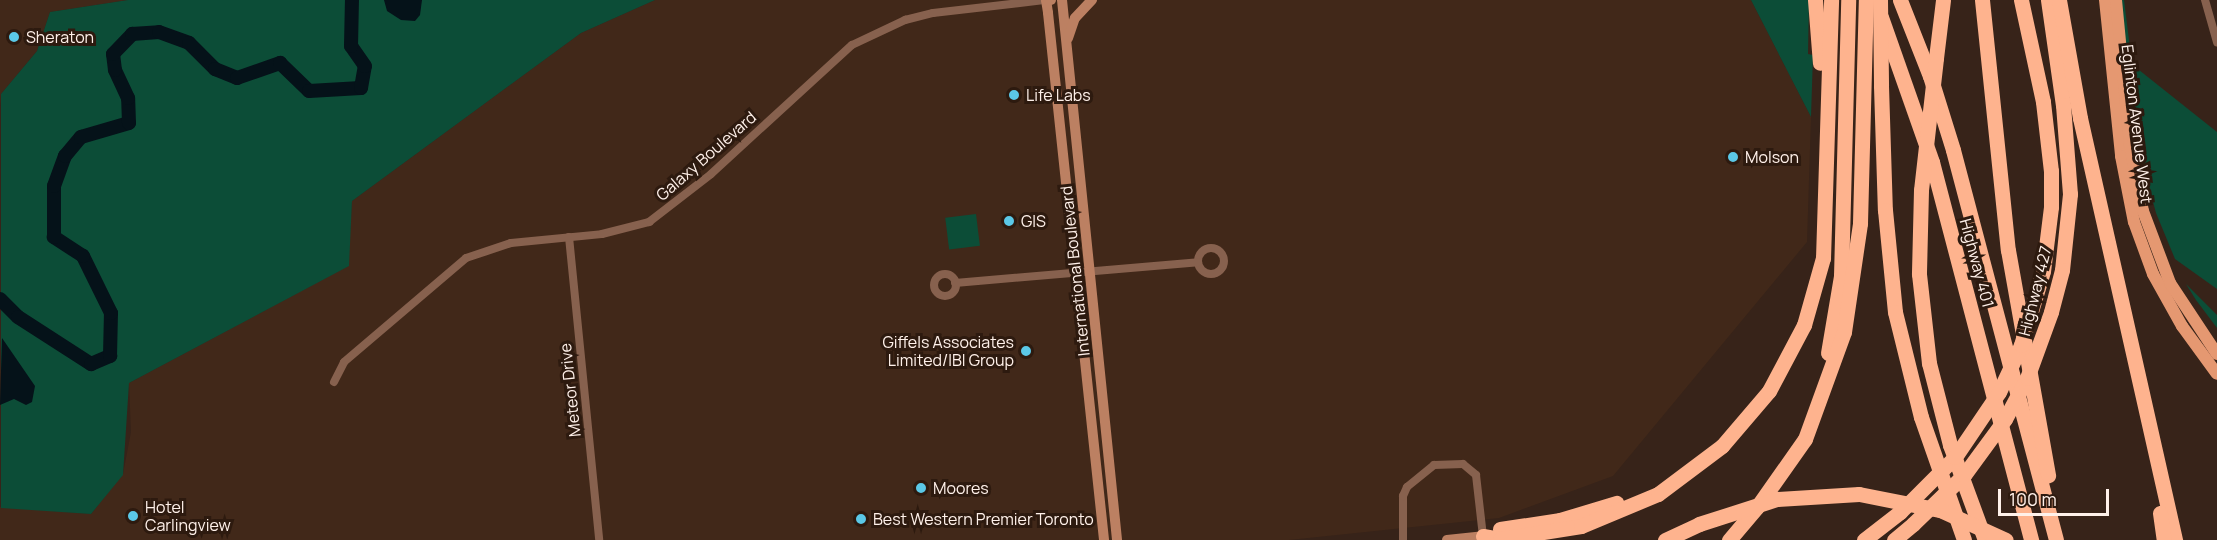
<!DOCTYPE html>
<html>
<head>
<meta charset="utf-8">
<style>
  body { margin:0 }
  #map { position:relative; width:2217px; height:540px; overflow:hidden; background:#372319; font-family:Manrope,sans-serif }
  div>[style] { position:absolute }
  .built>* { inset:0; background:#412819 }
  .green>* { inset:0; background:#0c4d37; transform-origin:0 0 }
  .water>* { inset:0; background:#051219 }
  .river>* { height:14px; margin:-7px; padding:0 7px; transform-origin:7px; border-radius:7px; background:#051219 }
  .street>* { height:8px; margin:-4px; padding:0 4px; transform-origin:4px; border-radius:4px; background:#87614e }
  .street>.ring { margin:-4px; padding:0; box-sizing:content-box; background:none; border:8px solid #87614e; border-radius:50% }
  .secondary>* { height:10px; margin:-5px; padding:0 5px; transform-origin:5px; border-radius:5px; background:#bc8062 }
  .primary>* { height:12px; margin:-6px; padding:0 6px; transform-origin:6px; border-radius:6px; background:#e59871 }
  .highway>* { height:15px; margin:-7.5px; padding:0 7.5px; transform-origin:7.5px; border-radius:7.5px; background:#feb38e }
  .highway-bridge>* { height:15px; margin:-7.5px; padding:0 7.5px; transform-origin:7.5px; border-radius:7.5px; background:#feb38e }
  .dots>* { width:16px; height:16px; translate:-50% -50%; box-sizing:border-box; border:3px solid #2d1a0f; border-radius:50% }
  span { translate:-50% -50%; white-space:nowrap; text-align:center; line-height:1.15; -webkit-text-stroke:6px #2d1a0f; paint-order:stroke }
  .poi-label { font-size:16px; color:#fff1ea }
  .left { translate:0 -50%; text-align:left }
  .right { translate:-100% -50%; text-align:right }
  .street-label { font-size:16px; color:#fff1ea }
  .scale { position:absolute; left:1998px; top:489px; width:111px; height:27px; box-sizing:border-box; border:3px solid #fff1ea; border-top:0; padding-left:8px; font-size:18px; line-height:21px; white-space:nowrap; color:#fff1ea; -webkit-text-stroke:4px #2d1a0f; paint-order:stroke }
</style>
</head>
<body>
<div id="map">
  <div class="built">
    <i style="clip-path:polygon(0 0,128px 0,50px 12px,37px 51px,1px 94px,0 106px)"></i>
    <i style="clip-path:polygon(655px 0,1751px 0,1811px 117px,1807px 242px,1613px 476px,1499px 518px,1289px 540px,0 540px,0 507px,91px 514px,123px 474px,131px 432px,129px 383px,348px 266px,352px 201px,581px 33px)"></i>
  </div>
  <div class="green">
    <i style="clip-path:polygon(128px 0,655px 0,581px 33px,352px 201px,349px 266px,129px 383px,123px 475px,91px 514px,1px 508px,1px 94px,37px 51px,50px 12px)"></i>
    <i style="clip-path:polygon(1751px 0,1809px 0,1808px 54px,1813px 55px,1811px 117px)"></i>
    <i style="clip-path:polygon(2119px 0,2124px 0,2131px 56px,2127px 66px)"></i>
    <i style="clip-path:polygon(2134px 66px,2217px 132px,2217px 289px,2175px 259px,2156px 213px,2144px 168px,2133px 94px)"></i>
    <i style="left:976px;top:214px;width:32px;height:31px;rotate:83deg"></i>
    <i style="clip-path:polygon(2186px 284px,2217px 315px,2217px 328px,2196px 300px)"></i>
  </div>
  <div class="water">
    <i style="clip-path:polygon(384px 0,422px 0,420px 15px,415px 21px,401px 20px,387px 11px)"></i>
    <i style="clip-path:polygon(2px 338px,35px 386px,32px 402px,26px 405px,14px 399px,0 405px)"></i>
  </div>
  <div class="river">
    <i style="left:0;top:299px;width:25px;rotate:45deg"></i>
    <i style="left:18px;top:317px;width:87px;rotate:32.8deg"></i>
    <i style="left:91px;top:364px;width:21px;rotate:-23deg"></i>
    <i style="left:110px;top:356px;width:43px;rotate:-88.7deg"></i>
    <i style="left:111px;top:313px;width:64px;rotate:-116.2deg"></i>
    <i style="left:83px;top:256px;width:35px;rotate:-147deg"></i>
    <i style="left:54px;top:237px;width:51px;rotate:-90deg"></i>
    <i style="left:54px;top:186px;width:32px;rotate:-70deg"></i>
    <i style="left:65px;top:156px;width:25px;rotate:-50deg"></i>
    <i style="left:81px;top:137px;width:50px;rotate:-16.3deg"></i>
    <i style="left:129px;top:123px;width:25px;rotate:-92deg"></i>
    <i style="left:128px;top:98px;width:31px;rotate:-115deg"></i>
    <i style="left:115px;top:70px;width:16px;rotate:-97deg"></i>
    <i style="left:113px;top:54px;width:28px;rotate:-46deg"></i>
    <i style="left:132px;top:34px;width:27px;rotate:-4deg"></i>
    <i style="left:159px;top:32px;width:32px;rotate:20deg"></i>
    <i style="left:189px;top:43px;width:37px;rotate:45deg"></i>
    <i style="left:215px;top:69px;width:24px;rotate:22deg"></i>
    <i style="left:237px;top:78px;width:46px;rotate:-19.2deg"></i>
    <i style="left:280px;top:63px;width:40px;rotate:44deg"></i>
    <i style="left:309px;top:91px;width:52px;rotate:-3.3deg"></i>
    <i style="left:361px;top:88px;width:22px;rotate:-80deg"></i>
    <i style="left:365px;top:66px;width:24px;rotate:-125deg"></i>
    <i style="left:351px;top:46px;width:46px;rotate:-88.8deg"></i>
  </div>
  <div class="street">
    <i style="left:2205px;top:0;width:44px;rotate:74.1deg"></i>
    <i style="left:569px;top:237px;width:304px;rotate:84.3deg"></i>
    <i class="ring" style="left:1198px;top:248px;width:18px;height:18px"></i>
    <i class="ring" style="left:934px;top:274px;width:14px;height:14px"></i>
    <i style="left:955px;top:283px;width:244px;rotate:-4.9deg"></i>
    <i style="left:334px;top:382px;width:22px;rotate:-63deg"></i>
    <i style="left:344px;top:362px;width:160px;rotate:-40.4deg"></i>
    <i style="left:466px;top:258px;width:47px;rotate:-18.4deg"></i>
    <i style="left:511px;top:243px;width:91px;rotate:-5.6deg"></i>
    <i style="left:602px;top:234px;width:49px;rotate:-14.3deg"></i>
    <i style="left:649px;top:222px;width:78px;rotate:-37.7deg"></i>
    <i style="left:711px;top:174px;width:191px;rotate:-42.5deg"></i>
    <i style="left:852px;top:45px;width:59px;rotate:-25.3deg"></i>
    <i style="left:905px;top:20px;width:29px;rotate:-14deg"></i>
    <i style="left:933px;top:13px;width:114px;rotate:-6.6deg"></i>
    <i style="left:1403px;top:540px;width:44px;rotate:-90deg"></i>
    <i style="left:1403px;top:496px;width:10px;rotate:-66deg"></i>
    <i style="left:1407px;top:487px;width:35px;rotate:-39deg"></i>
    <i style="left:1434px;top:465px;width:29px;rotate:-2deg"></i>
    <i style="left:1463px;top:464px;width:17px;rotate:40deg"></i>
    <i style="left:1476px;top:475px;width:61px;rotate:83.5deg"></i>
  </div>
  <div class="secondary">
    <i style="left:1051px;top:0;width:5px;rotate:180deg"></i>
    <i style="left:1046px;top:0;width:13px;rotate:81deg"></i>
    <i style="left:1048px;top:13px;width:530px;rotate:83.93deg"></i>
    <i style="left:1062px;top:0;width:543px;rotate:84.18deg"></i>
    <i style="left:1068px;top:38px;width:21px;rotate:-71deg"></i>
    <i style="left:1075px;top:18px;width:25px;rotate:-47deg"></i>
    <i style="left:1447px;top:540px;width:36px;rotate:-6deg"></i>
  </div>
  <div class="primary">
    <i style="left:2105px;top:0;width:157px;rotate:84.1deg"></i>
    <i style="left:2121px;top:156px;width:67px;rotate:78.9deg"></i>
    <i style="left:2134px;top:222px;width:55px;rotate:69.9deg"></i>
    <i style="left:2153px;top:274px;width:60px;rotate:60.9deg"></i>
    <i style="left:2182px;top:326px;width:59px;rotate:53.9deg"></i>
    <i style="left:2116px;top:0;width:147px;rotate:84.5deg"></i>
    <i style="left:2130px;top:146px;width:66px;rotate:78.7deg"></i>
    <i style="left:2143px;top:211px;width:77px;rotate:69.4deg"></i>
    <i style="left:2170px;top:283px;width:85px;rotate:56.5deg"></i>
  </div>
  <div class="highway">
    <i style="left:1815px;top:0;width:63px;rotate:85.5deg"></i>
    <i style="left:1900px;top:0;width:82px;rotate:68.5deg"></i>
    <i style="left:1930px;top:76px;width:77px;rotate:72.7deg"></i>
    <i style="left:1953px;top:150px;width:403px;rotate:75.2deg"></i>
    <i style="left:1982px;top:0;width:251px;rotate:84.1deg"></i>
    <i style="left:2008px;top:250px;width:229px;rotate:79.9deg"></i>
    <i style="left:2021px;top:0;width:104px;rotate:77.8deg"></i>
    <i style="left:2043px;top:102px;width:69px;rotate:83.4deg"></i>
    <i style="left:2051px;top:171px;width:36px;rotate:90deg"></i>
    <i style="left:2051px;top:207px;width:64px;rotate:97.1deg"></i>
    <i style="left:2048px;top:0;width:106px;rotate:81.9deg"></i>
    <i style="left:2063px;top:105px;width:89px;rotate:85.5deg"></i>
    <i style="left:2070px;top:194px;width:76px;rotate:96deg"></i>
    <i style="left:2062px;top:270px;width:43px;rotate:104.7deg"></i>
    <i style="left:2059px;top:0;width:120px;rotate:79.9deg"></i>
    <i style="left:2080px;top:118px;width:433px;rotate:77.3deg"></i>
    <i style="left:1881px;top:17px;width:154px;rotate:70.6deg"></i>
    <i style="left:1932px;top:162px;width:391px;rotate:75.3deg"></i>
    <i style="left:1936px;top:58px;width:58px;rotate:-83.1deg"></i>
    <i style="left:1881px;top:86px;width:124px;rotate:88.2deg"></i>
    <i style="left:1885px;top:210px;width:102px;rotate:84.4deg"></i>
    <i style="left:1895px;top:312px;width:108px;rotate:76.1deg"></i>
    <i style="left:1921px;top:417px;width:130px;rotate:70.7deg"></i>
    <i style="left:1921px;top:190px;width:84px;rotate:91.4deg"></i>
    <i style="left:1919px;top:274px;width:90px;rotate:83.6deg"></i>
    <i style="left:1929px;top:363px;width:85px;rotate:75.6deg"></i>
    <i style="left:1950px;top:445px;width:101px;rotate:69.8deg"></i>
    <i style="left:1828px;top:353px;width:78px;rotate:-80.4deg"></i>
    <i style="left:1841px;top:276px;width:276px;rotate:-88.5deg"></i>
    <i style="left:2160px;top:513px;width:27px;rotate:82deg"></i>
    <i style="left:1500px;top:529px;width:61px;rotate:-8.5deg"></i>
    <i style="left:1560px;top:520px;width:59px;rotate:-16.9deg"></i>
    <i style="left:1483px;top:536px;width:17px;rotate:10deg"></i>
    <i style="left:1500px;top:539px;width:82px;rotate:-9.1deg"></i>
    <i style="left:1581px;top:526px;width:83px;rotate:-22.6deg"></i>
    <i style="left:1658px;top:494px;width:80px;rotate:-36.9deg"></i>
    <i style="left:1722px;top:446px;width:72px;rotate:-49.5deg"></i>
    <i style="left:1769px;top:391px;width:75px;rotate:-62.1deg"></i>
    <i style="left:1804px;top:325px;width:70px;rotate:-74.2deg"></i>
    <i style="left:1823px;top:258px;width:258px;rotate:-88.2deg"></i>
    <i style="left:1665px;top:540px;width:38px;rotate:-25deg"></i>
    <i style="left:1729px;top:540px;width:43px;rotate:-49.7deg"></i>
    <i style="left:1757px;top:507px;width:83px;rotate:-54.8deg"></i>
    <i style="left:1805px;top:439px;width:114px;rotate:-70deg"></i>
    <i style="left:1844px;top:332px;width:110px;rotate:-81.6deg"></i>
    <i style="left:1860px;top:223px;width:223px;rotate:-88.5deg"></i>
    <i style="left:1864px;top:540px;width:46px;rotate:-37.9deg"></i>
    <i style="left:1894px;top:540px;width:25px;rotate:-40deg"></i>
  </div>
  <div class="highway-bridge">
    <i style="left:1880px;top:0;width:86px;rotate:89.3deg"></i>
    <i style="left:1921px;top:190px;width:133px;rotate:-83.5deg"></i>
    <i style="left:1900px;top:512px;width:78px;rotate:-45deg"></i>
    <i style="left:1955px;top:457px;width:78px;rotate:-55.9deg"></i>
    <i style="left:1999px;top:392px;width:52px;rotate:-64.9deg"></i>
    <i style="left:2021px;top:345px;width:77px;rotate:-73.4deg"></i>
    <i style="left:1699px;top:524px;width:82px;rotate:-17.8deg"></i>
    <i style="left:1777px;top:499px;width:82px;rotate:-3.5deg"></i>
    <i style="left:1859px;top:494px;width:83px;rotate:11.2deg"></i>
    <i style="left:1940px;top:510px;width:72px;rotate:24.4deg"></i>
    <i style="left:1913px;top:524px;width:71px;rotate:-43.9deg"></i>
    <i style="left:1964px;top:475px;width:69px;rotate:-53.8deg"></i>
    <i style="left:2005px;top:419px;width:47px;rotate:-61.8deg"></i>
    <i style="left:2027px;top:378px;width:70px;rotate:-70deg"></i>
  </div>
  <div class="dots">
    <i style="left:14px;top:37px;background:#5bc8e7"></i>
    <i style="left:1014px;top:95px;background:#5bc8e7"></i>
    <i style="left:1733px;top:157px;background:#5bc8e7"></i>
    <i style="left:1009px;top:221px;background:#5bc8e7"></i>
    <i style="left:1026px;top:351px;background:#5bc8e7"></i>
    <i style="left:921px;top:488px;background:#5bc8e7"></i>
    <i style="left:133px;top:516px;background:#5bc8e7"></i>
    <i style="left:861px;top:519px;background:#5bc8e7"></i>
  </div>
  <div class="poi-label">
    <span class="left" style="left:26px;top:37px">Sheraton</span>
    <span class="left" style="left:1026px;top:95px">Life Labs</span>
    <span class="left" style="left:1745px;top:157px">Molson</span>
    <span class="left" style="left:1021px;top:221px">GIS</span>
    <span class="right" style="left:1014px;top:351px">Giffels Associates<br>Limited/IBI Group</span>
    <span class="left" style="left:933px;top:488px">Moores</span>
    <span class="left" style="left:145px;top:516px">Hotel<br>Carlingview</span>
    <span class="left" style="left:873px;top:519px">Best Western Premier Toronto</span>
  </div>
  <div class="street-label">
    <span style="left:2137px;top:124px;rotate:83deg">Eglinton Avenue West</span>
    <span style="left:706px;top:156px;rotate:-41deg">Galaxy Boulevard</span>
    <span style="left:1977px;top:263px;rotate:75deg">Highway 401</span>
    <span style="left:1075px;top:271px;rotate:-96deg">International Boulevard</span>
    <span style="left:2035px;top:291px;rotate:-76deg">Highway 427</span>
    <span style="left:570px;top:390px;rotate:-96deg">Meteor Drive</span>
  </div>
  <div class="scale">100 m</div>
</div>
</body>
</html>
